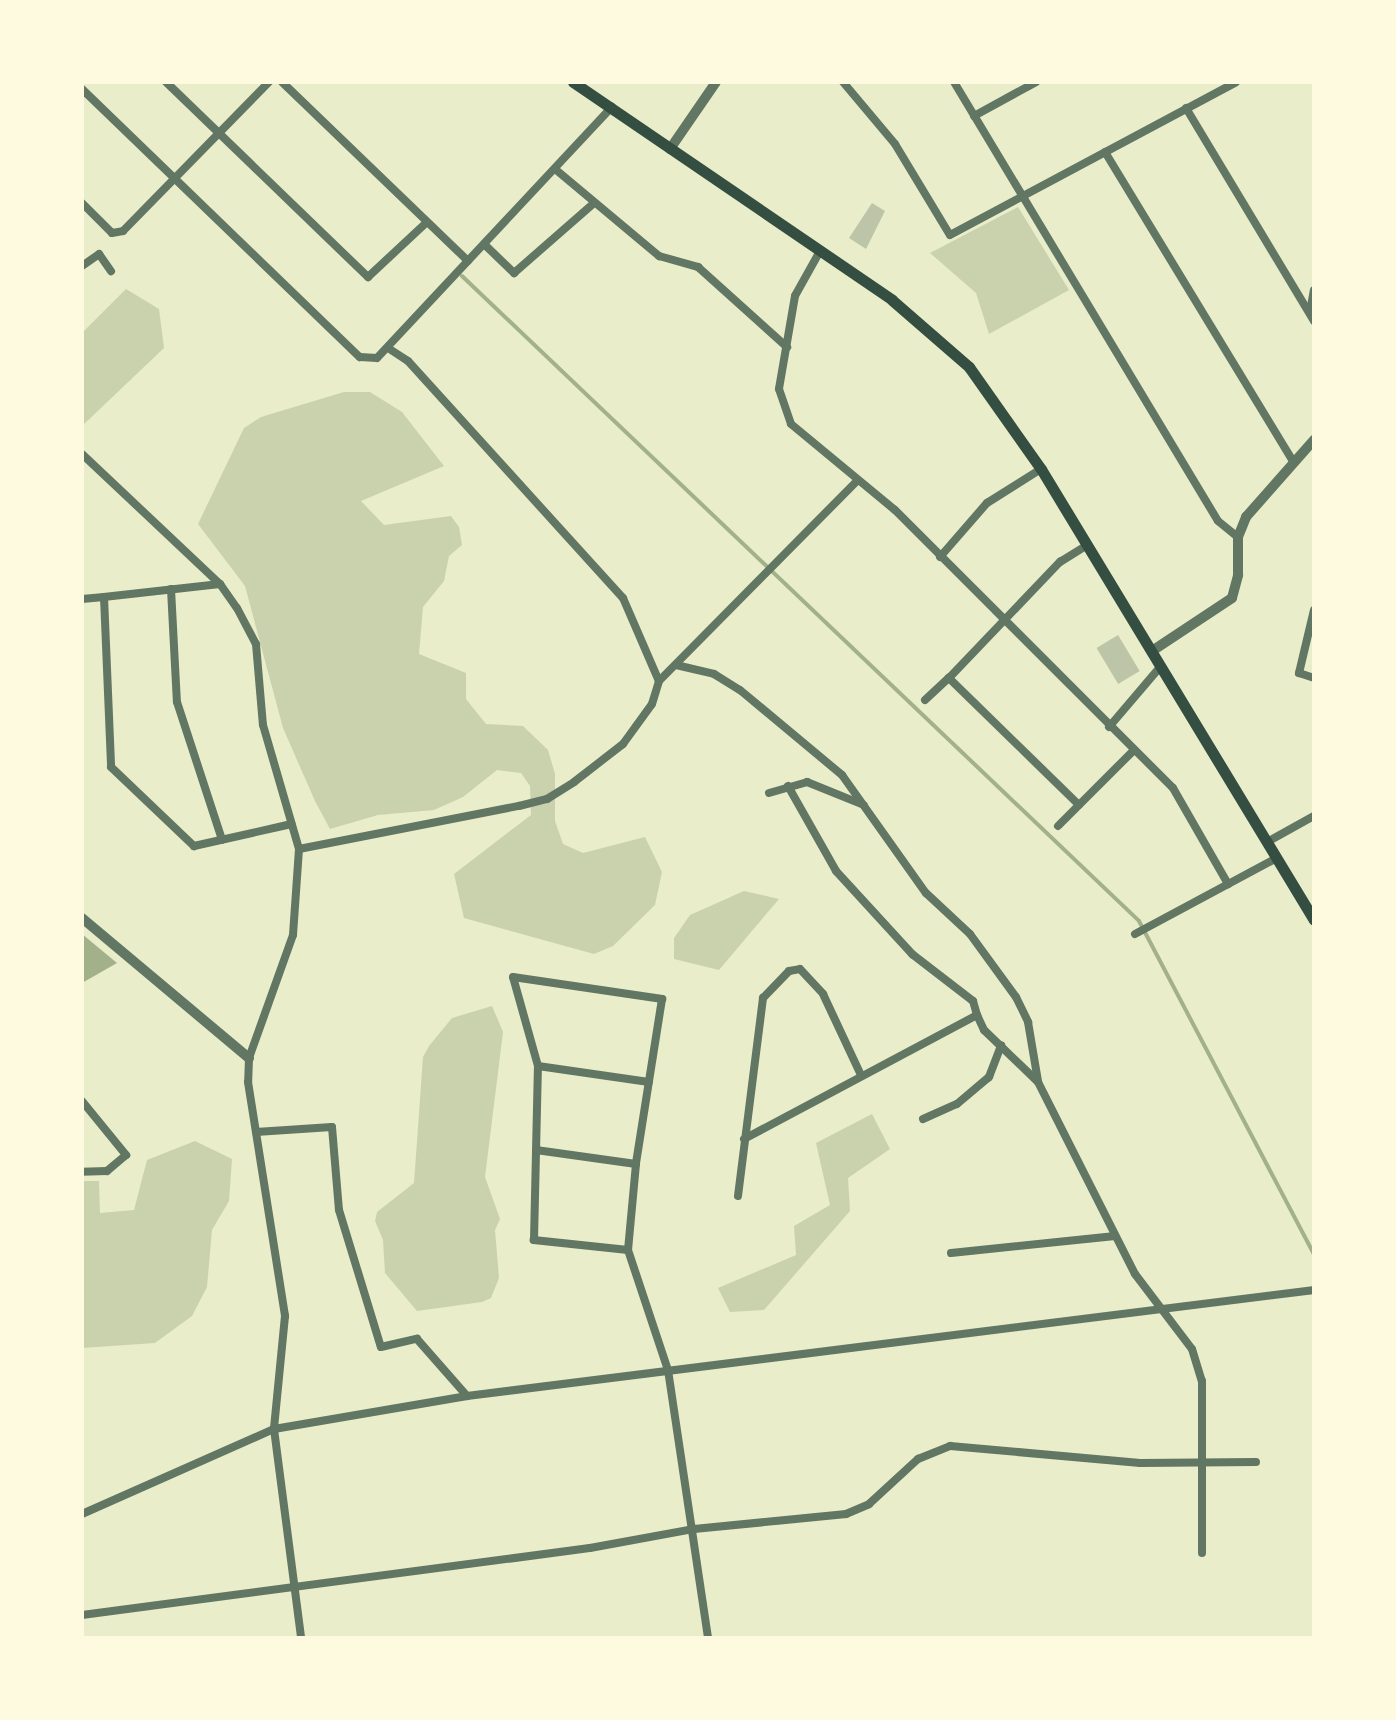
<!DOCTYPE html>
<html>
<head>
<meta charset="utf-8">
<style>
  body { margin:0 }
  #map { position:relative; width:1396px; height:1720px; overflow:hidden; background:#e9edc9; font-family:"Noto Sans",sans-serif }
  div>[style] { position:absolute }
  .green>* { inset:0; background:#cad2ad }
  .water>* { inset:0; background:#a3b18a }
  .stream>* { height:4px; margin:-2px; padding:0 2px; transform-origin:2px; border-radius:2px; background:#a3b18a }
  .building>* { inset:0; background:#bcc5a7; transform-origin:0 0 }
  .minor>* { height:8px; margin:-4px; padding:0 4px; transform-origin:4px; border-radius:4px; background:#617663 }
  .tertiary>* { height:10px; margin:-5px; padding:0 5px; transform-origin:5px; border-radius:5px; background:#617663 }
  .secondary>* { height:11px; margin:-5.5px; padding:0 5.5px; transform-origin:5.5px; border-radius:5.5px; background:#344e41 }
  span { translate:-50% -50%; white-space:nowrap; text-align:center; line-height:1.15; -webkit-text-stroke:8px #fefae0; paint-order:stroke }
  .frame { position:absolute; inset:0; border:84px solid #fefae0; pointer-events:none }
</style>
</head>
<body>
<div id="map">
  <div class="green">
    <i style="clip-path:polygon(1018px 207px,1069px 290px,989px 334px,976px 293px,930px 253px)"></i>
    <i style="clip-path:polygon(126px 289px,159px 309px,164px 348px,82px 426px,82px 333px)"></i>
    <i style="clip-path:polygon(344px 392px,370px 392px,402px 412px,444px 466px,361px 501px,384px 525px,451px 516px,459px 527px,462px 545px,449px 556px,444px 581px,423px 607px,419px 654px,466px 673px,466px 699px,486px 724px,523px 726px,548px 750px,555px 774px,555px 821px,563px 844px,583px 853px,645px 837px,662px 872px,655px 905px,613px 946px,594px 954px,464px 918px,454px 874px,531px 815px,530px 786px,521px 773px,497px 770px,463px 797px,434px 810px,378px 815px,330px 829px,315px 801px,283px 728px,245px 586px,198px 524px,244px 428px,261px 417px)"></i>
    <i style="clip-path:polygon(744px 891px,779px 899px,719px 970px,674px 959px,674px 938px,690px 915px)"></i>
    <i style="clip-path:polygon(492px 1006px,503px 1032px,485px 1177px,500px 1219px,495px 1230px,499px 1278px,491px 1298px,482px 1302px,417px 1311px,385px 1273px,383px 1240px,375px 1221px,377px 1212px,414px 1183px,423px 1057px,429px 1046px,452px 1018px)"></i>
    <i style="clip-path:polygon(872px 1114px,890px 1149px,848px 1178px,850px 1211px,764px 1310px,730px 1312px,718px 1288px,796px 1255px,794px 1226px,830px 1205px,816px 1143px)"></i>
    <i style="clip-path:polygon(195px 1141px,232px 1159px,229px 1201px,212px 1230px,207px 1287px,192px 1316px,155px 1343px,82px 1348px,82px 1181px,99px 1181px,100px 1213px,134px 1210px,147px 1160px)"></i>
  </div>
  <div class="water">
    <i style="clip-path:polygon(82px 934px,117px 963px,82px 983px)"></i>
  </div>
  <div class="stream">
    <i style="left:462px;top:276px;width:935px;rotate:43.61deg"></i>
    <i style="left:1139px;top:921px;width:377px;rotate:62.3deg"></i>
  </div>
  <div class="building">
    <i style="clip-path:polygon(872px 203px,885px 211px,866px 249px,849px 238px)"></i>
    <i style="left:1118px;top:635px;width:42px;height:25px;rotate:59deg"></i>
  </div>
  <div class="minor">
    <i style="left:166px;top:82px;width:281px;rotate:44deg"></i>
    <i style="left:368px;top:277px;width:79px;rotate:-43deg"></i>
    <i style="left:282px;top:82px;width:258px;rotate:43.9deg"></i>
    <i style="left:843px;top:82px;width:81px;rotate:50deg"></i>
    <i style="left:895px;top:144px;width:106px;rotate:58.9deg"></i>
    <i style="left:950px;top:235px;width:324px;rotate:-28.1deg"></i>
    <i style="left:954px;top:82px;width:512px;rotate:58.98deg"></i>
    <i style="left:1218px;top:521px;width:26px;rotate:39deg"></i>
    <i style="left:82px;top:89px;width:386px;rotate:44deg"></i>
    <i style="left:360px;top:357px;width:17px;rotate:3deg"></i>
    <i style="left:377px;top:358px;width:344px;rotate:-46.9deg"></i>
    <i style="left:1186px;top:108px;width:249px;rotate:59deg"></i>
    <i style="left:974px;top:116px;width:71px;rotate:-28.7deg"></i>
    <i style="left:1105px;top:152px;width:360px;rotate:58.7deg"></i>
    <i style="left:555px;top:169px;width:136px;rotate:39.9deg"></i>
    <i style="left:659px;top:256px;width:41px;rotate:15.8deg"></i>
    <i style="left:698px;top:267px;width:120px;rotate:42deg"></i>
    <i style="left:82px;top:203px;width:42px;rotate:45deg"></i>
    <i style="left:112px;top:233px;width:11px;rotate:-10deg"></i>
    <i style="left:123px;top:231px;width:209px;rotate:-45.6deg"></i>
    <i style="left:484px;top:244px;width:42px;rotate:44deg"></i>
    <i style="left:514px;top:273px;width:106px;rotate:-41.2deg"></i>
    <i style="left:820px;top:251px;width:51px;rotate:119.1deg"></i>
    <i style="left:795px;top:296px;width:94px;rotate:99.8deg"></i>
    <i style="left:779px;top:389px;width:37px;rotate:71deg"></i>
    <i style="left:791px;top:424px;width:135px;rotate:39.6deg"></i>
    <i style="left:895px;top:510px;width:393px;rotate:45deg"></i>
    <i style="left:1173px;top:788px;width:111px;rotate:60.2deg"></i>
    <i style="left:82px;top:266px;width:21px;rotate:-35deg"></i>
    <i style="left:99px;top:254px;width:21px;rotate:55deg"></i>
    <i style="left:1310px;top:312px;width:22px;rotate:-80deg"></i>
    <i style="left:388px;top:348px;width:24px;rotate:33deg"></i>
    <i style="left:408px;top:361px;width:320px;rotate:47.8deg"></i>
    <i style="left:623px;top:598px;width:90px;rotate:66.6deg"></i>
    <i style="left:82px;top:454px;width:190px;rotate:43.3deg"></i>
    <i style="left:220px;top:584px;width:29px;rotate:55deg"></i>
    <i style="left:237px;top:608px;width:41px;rotate:62.2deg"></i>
    <i style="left:256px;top:644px;width:81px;rotate:85.1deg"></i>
    <i style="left:263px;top:725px;width:129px;rotate:73.8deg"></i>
    <i style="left:299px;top:849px;width:86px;rotate:94deg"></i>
    <i style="left:293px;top:935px;width:131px;rotate:109.7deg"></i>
    <i style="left:249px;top:1058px;width:24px;rotate:92deg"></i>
    <i style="left:248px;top:1082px;width:237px;rotate:81deg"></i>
    <i style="left:285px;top:1316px;width:114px;rotate:95.6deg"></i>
    <i style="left:274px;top:1429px;width:211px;rotate:82.6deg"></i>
    <i style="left:940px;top:557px;width:72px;rotate:-49deg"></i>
    <i style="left:987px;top:503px;width:64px;rotate:-32.2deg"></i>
    <i style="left:220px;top:584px;width:117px;rotate:173.6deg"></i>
    <i style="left:104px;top:597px;width:170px;rotate:87.6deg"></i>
    <i style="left:111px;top:767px;width:115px;rotate:43.6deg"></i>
    <i style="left:194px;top:846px;width:100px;rotate:-12.7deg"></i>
    <i style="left:171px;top:589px;width:113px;rotate:87deg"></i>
    <i style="left:177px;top:702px;width:145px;rotate:71.9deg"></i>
    <i style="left:82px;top:599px;width:22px;rotate:-5deg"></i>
    <i style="left:1314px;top:610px;width:65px;rotate:103.4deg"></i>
    <i style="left:1299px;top:673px;width:16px;rotate:18deg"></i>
    <i style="left:676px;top:665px;width:39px;rotate:13deg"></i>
    <i style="left:714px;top:674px;width:31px;rotate:32deg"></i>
    <i style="left:740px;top:690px;width:133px;rotate:39.8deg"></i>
    <i style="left:842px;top:775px;width:145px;rotate:54.6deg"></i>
    <i style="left:926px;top:893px;width:60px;rotate:43deg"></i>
    <i style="left:970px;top:934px;width:78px;rotate:53.9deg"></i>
    <i style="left:1016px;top:997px;width:28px;rotate:64deg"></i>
    <i style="left:1028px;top:1022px;width:60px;rotate:80.4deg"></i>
    <i style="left:925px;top:700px;width:33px;rotate:-43deg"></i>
    <i style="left:1109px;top:727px;width:80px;rotate:-49.6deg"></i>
    <i style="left:788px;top:786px;width:98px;rotate:60.5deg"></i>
    <i style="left:836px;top:871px;width:113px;rotate:47.5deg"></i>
    <i style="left:912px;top:954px;width:77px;rotate:37.6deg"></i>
    <i style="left:973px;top:1001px;width:15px;rotate:74deg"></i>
    <i style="left:769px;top:793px;width:40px;rotate:-16deg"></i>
    <i style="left:807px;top:782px;width:61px;rotate:22deg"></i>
    <i style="left:1079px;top:805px;width:182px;rotate:-135.7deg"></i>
    <i style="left:949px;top:678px;width:161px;rotate:-46.3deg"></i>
    <i style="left:1060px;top:562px;width:32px;rotate:-32deg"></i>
    <i style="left:1058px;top:826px;width:106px;rotate:-45deg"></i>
    <i style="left:1267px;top:842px;width:54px;rotate:-29deg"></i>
    <i style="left:299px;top:849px;width:224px;rotate:-11.1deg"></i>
    <i style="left:519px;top:806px;width:29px;rotate:-14deg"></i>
    <i style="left:547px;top:799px;width:32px;rotate:-32deg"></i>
    <i style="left:574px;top:782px;width:62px;rotate:-37.8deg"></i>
    <i style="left:623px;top:744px;width:49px;rotate:-54.1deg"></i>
    <i style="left:652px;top:704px;width:24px;rotate:-73deg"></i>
    <i style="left:659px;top:681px;width:280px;rotate:-45.3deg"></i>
    <i style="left:1135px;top:934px;width:161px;rotate:-28.2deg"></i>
    <i style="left:513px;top:977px;width:151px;rotate:8.4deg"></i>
    <i style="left:662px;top:999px;width:167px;rotate:99deg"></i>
    <i style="left:636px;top:1164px;width:86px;rotate:95.3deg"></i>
    <i style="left:628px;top:1250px;width:95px;rotate:-173.9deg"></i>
    <i style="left:534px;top:1240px;width:174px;rotate:-88.7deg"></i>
    <i style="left:538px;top:1066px;width:92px;rotate:-105.7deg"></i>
    <i style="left:538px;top:1066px;width:112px;rotate:8.2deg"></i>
    <i style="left:82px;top:1101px;width:70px;rotate:50.8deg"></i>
    <i style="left:126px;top:1155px;width:25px;rotate:140deg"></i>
    <i style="left:107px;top:1171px;width:25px;rotate:178deg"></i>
    <i style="left:923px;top:1119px;width:37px;rotate:-24deg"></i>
    <i style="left:957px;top:1104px;width:42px;rotate:-40.2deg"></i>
    <i style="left:989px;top:1077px;width:34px;rotate:-69deg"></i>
    <i style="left:256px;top:1132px;width:76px;rotate:-3.8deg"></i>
    <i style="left:332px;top:1127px;width:83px;rotate:85.2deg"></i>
    <i style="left:339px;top:1210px;width:143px;rotate:73deg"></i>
    <i style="left:381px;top:1347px;width:37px;rotate:-13deg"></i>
    <i style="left:417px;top:1339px;width:76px;rotate:48.7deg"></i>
    <i style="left:744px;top:1139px;width:264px;rotate:-28deg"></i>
    <i style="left:977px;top:1015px;width:17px;rotate:65deg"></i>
    <i style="left:984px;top:1030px;width:75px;rotate:43.9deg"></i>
    <i style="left:1038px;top:1082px;width:215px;rotate:63.2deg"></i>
    <i style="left:1135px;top:1274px;width:94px;rotate:52.8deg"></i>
    <i style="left:1192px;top:1349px;width:34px;rotate:73deg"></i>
    <i style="left:1202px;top:1381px;width:172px;rotate:90deg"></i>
    <i style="left:536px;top:1150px;width:101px;rotate:8deg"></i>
    <i style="left:738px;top:1196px;width:200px;rotate:-82.8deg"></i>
    <i style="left:763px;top:998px;width:37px;rotate:-46deg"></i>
    <i style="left:789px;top:971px;width:11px;rotate:-10deg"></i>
    <i style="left:800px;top:969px;width:34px;rotate:47deg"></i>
    <i style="left:823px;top:994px;width:89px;rotate:64.9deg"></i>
    <i style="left:628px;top:1250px;width:126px;rotate:71.6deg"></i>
    <i style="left:668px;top:1370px;width:271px;rotate:81.5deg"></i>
    <i style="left:951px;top:1253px;width:165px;rotate:-5.9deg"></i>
    <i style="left:82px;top:1514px;width:210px;rotate:-23.9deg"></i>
    <i style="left:274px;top:1429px;width:196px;rotate:-9.7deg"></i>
    <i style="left:467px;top:1396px;width:854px;rotate:-7.13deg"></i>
    <i style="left:82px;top:1615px;width:512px;rotate:-7.51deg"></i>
    <i style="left:590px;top:1548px;width:106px;rotate:-10.4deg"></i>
    <i style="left:694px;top:1529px;width:153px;rotate:-5.6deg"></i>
    <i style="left:846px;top:1514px;width:25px;rotate:-23deg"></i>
    <i style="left:869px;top:1504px;width:67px;rotate:-42.6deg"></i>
    <i style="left:918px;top:1459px;width:35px;rotate:-22deg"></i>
    <i style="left:950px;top:1446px;width:191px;rotate:5.1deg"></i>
    <i style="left:1140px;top:1463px;width:116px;rotate:-0.5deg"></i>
  </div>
  <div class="tertiary">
    <i style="left:670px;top:149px;width:81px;rotate:-55.5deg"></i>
    <i style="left:1152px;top:651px;width:96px;rotate:-33.5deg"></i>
    <i style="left:1232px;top:598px;width:24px;rotate:-75deg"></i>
    <i style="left:1238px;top:575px;width:38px;rotate:-90deg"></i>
    <i style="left:1238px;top:537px;width:22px;rotate:-68deg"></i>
    <i style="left:1246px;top:517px;width:103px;rotate:-48.6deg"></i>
    <i style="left:82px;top:918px;width:218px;rotate:40deg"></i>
  </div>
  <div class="secondary">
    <i style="left:573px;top:82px;width:386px;rotate:34.3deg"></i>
    <i style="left:892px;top:300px;width:102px;rotate:41deg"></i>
    <i style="left:969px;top:367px;width:125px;rotate:54.8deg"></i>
    <i style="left:1041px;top:469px;width:527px;rotate:58.81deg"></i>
  </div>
  <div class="frame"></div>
</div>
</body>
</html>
